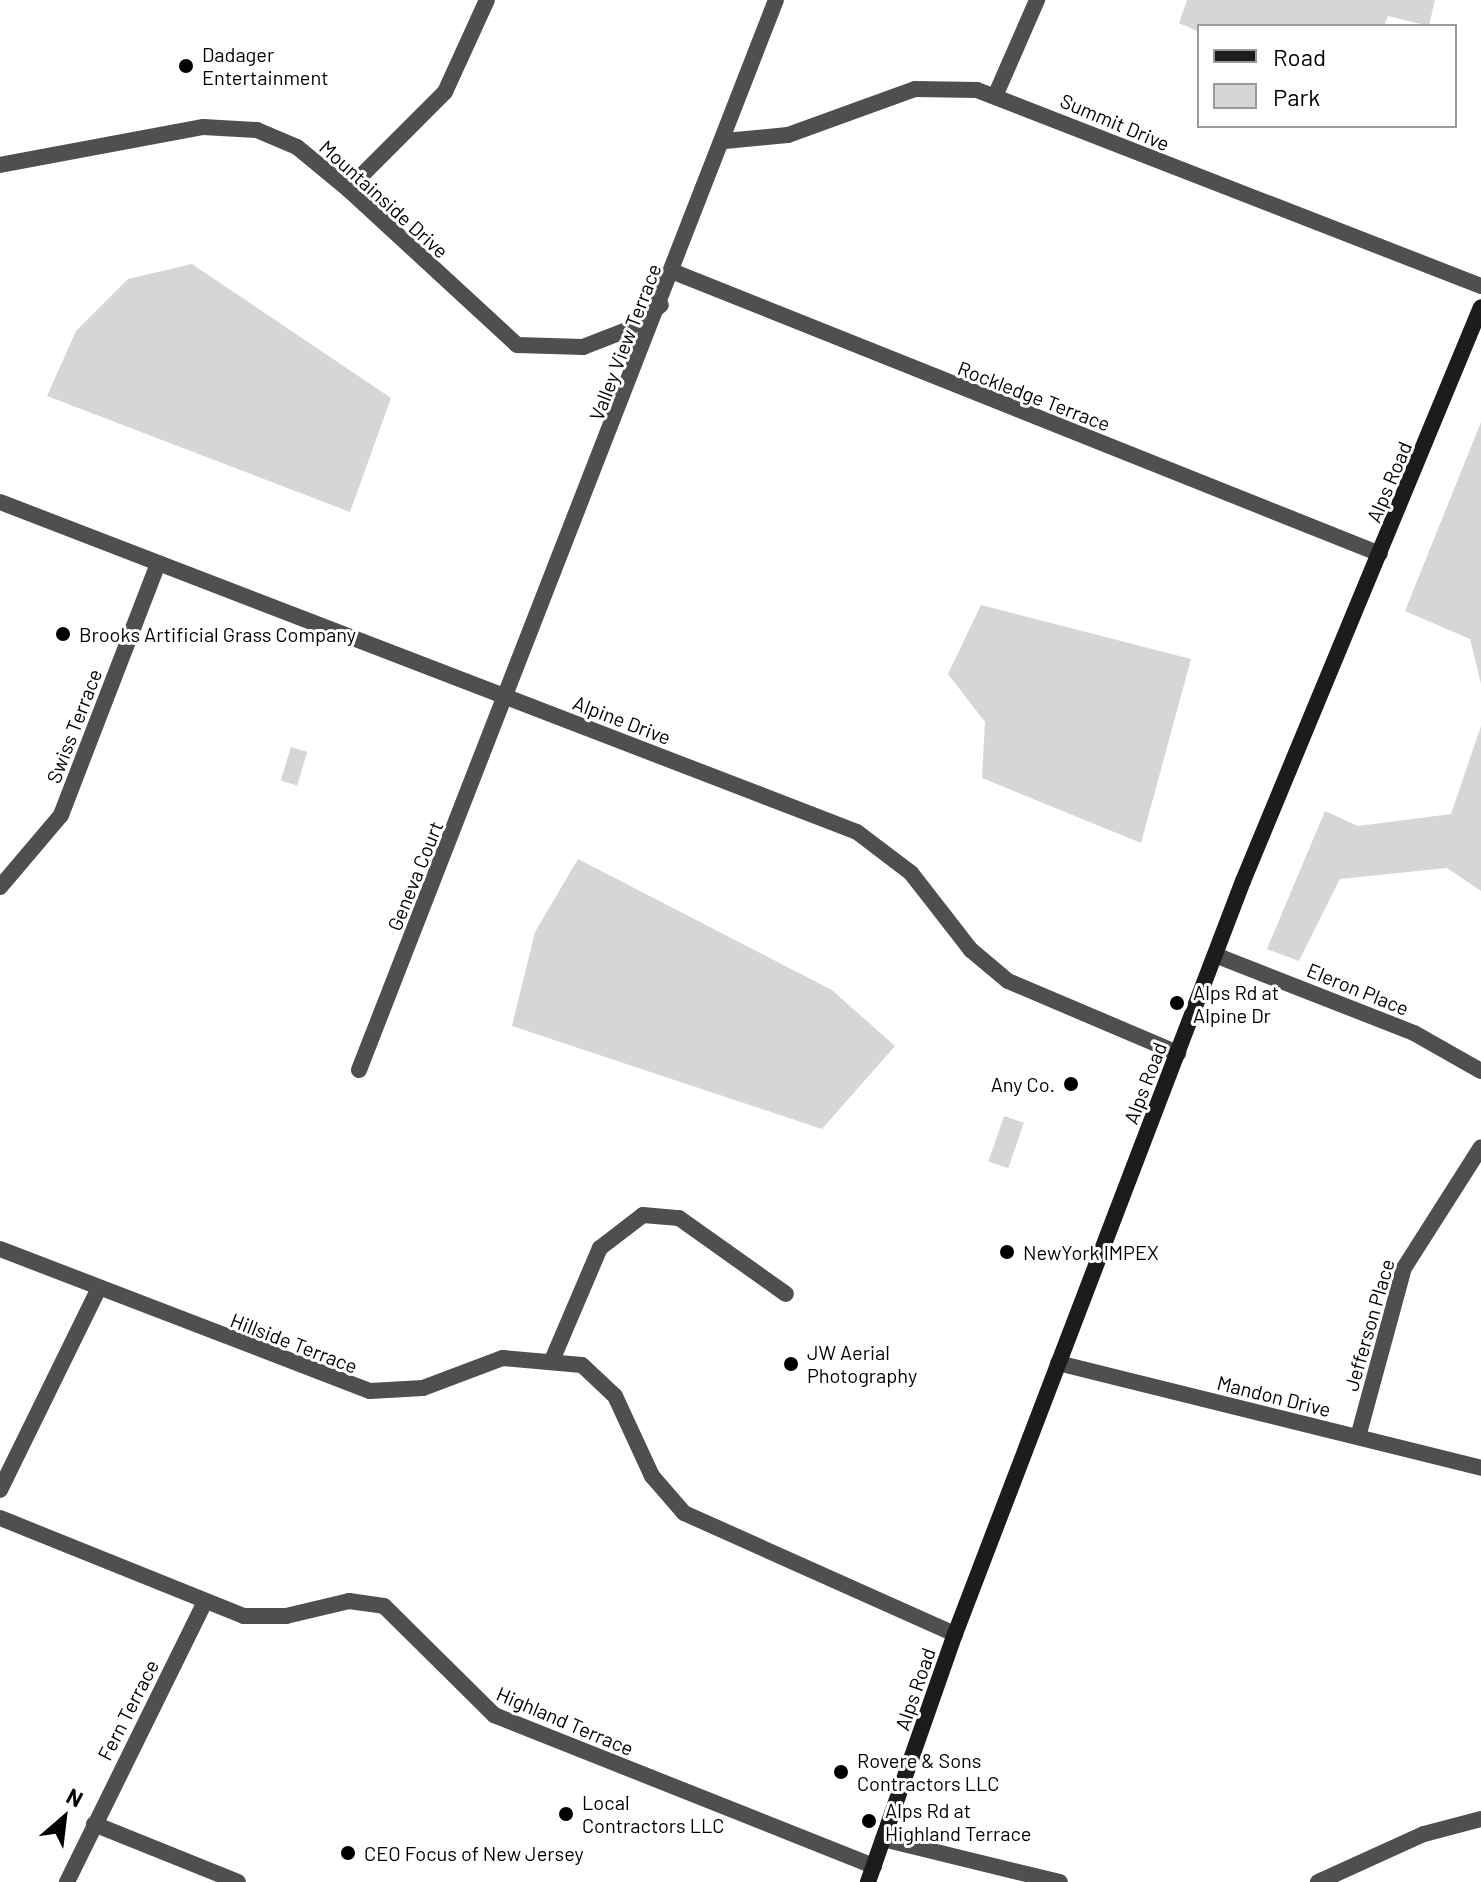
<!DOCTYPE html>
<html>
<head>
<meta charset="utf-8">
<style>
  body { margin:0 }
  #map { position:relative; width:1481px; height:1882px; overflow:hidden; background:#fff; font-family:Barlow,sans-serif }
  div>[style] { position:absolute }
  .green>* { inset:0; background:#d6d6d6; transform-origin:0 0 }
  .minor>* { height:16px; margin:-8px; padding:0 8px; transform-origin:8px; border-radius:8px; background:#4f4f4f }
  .secondary>* { height:16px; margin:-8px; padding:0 8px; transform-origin:8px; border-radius:8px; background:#1c1c1c }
  .dots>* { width:22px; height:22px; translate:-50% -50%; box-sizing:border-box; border:4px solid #fff; border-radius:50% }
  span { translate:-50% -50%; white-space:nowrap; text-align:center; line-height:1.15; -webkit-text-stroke:6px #fff; paint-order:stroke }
  .poi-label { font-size:20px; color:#000 }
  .left { translate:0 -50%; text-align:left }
  .right { translate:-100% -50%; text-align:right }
  .street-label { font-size:20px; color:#000 }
  .legend { position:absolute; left:1197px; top:24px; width:260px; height:104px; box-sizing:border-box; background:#fff; border:2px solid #999; margin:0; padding:10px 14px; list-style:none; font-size:24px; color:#000 }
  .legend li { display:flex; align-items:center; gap:16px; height:40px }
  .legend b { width:40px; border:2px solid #999 }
  .north { position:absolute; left:24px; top:1778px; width:80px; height:80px; -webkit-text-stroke:6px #fff; paint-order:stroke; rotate:28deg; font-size:22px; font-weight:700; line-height:32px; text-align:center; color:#000 }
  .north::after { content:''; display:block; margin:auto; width:28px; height:36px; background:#000; clip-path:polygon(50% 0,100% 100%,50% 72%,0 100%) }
</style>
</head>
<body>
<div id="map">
  <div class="green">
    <i style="clip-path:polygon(1187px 0,1435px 0,1429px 26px,1388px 16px,1384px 26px,1199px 26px,1199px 32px,1179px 23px)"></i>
    <i style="clip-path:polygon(192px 264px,391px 398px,350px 512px,47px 396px,76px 331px,128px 279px)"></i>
    <i style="clip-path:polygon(1481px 422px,1481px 684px,1470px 639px,1405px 611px)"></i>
    <i style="clip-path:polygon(981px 605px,1191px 659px,1141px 843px,982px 778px,985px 722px,948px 674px)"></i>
    <i style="clip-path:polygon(1481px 726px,1481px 891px,1447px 868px,1340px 879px,1299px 961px,1267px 949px,1325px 811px,1358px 826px,1451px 814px)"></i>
    <i style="left:291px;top:747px;width:17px;height:35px;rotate:17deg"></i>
    <i style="clip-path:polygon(578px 859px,832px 990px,895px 1046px,822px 1129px,512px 1026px,535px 932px)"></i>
    <i style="left:1004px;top:1116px;width:21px;height:48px;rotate:19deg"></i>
  </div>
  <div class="minor">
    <i style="left:996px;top:94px;width:103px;rotate:-66.4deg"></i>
    <i style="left:725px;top:141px;width:63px;rotate:-5.4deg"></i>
    <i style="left:788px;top:135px;width:135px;rotate:-19.9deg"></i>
    <i style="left:915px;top:89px;width:62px;rotate:0.9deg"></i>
    <i style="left:977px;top:90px;width:541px;rotate:21.25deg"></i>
    <i style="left:0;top:165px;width:207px;rotate:-10.6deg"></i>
    <i style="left:203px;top:127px;width:54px;rotate:3.2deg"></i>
    <i style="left:257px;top:130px;width:43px;rotate:23deg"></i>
    <i style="left:297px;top:147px;width:66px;rotate:39.5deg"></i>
    <i style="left:348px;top:189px;width:230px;rotate:42.7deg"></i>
    <i style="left:517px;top:345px;width:66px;rotate:1.7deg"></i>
    <i style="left:583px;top:347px;width:47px;rotate:-21.1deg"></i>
    <i style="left:627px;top:330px;width:42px;rotate:-36.3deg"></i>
    <i style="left:348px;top:189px;width:137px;rotate:-45deg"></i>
    <i style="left:445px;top:92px;width:101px;rotate:-65.5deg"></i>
    <i style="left:674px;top:272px;width:760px;rotate:21.77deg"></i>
    <i style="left:0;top:502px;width:918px;rotate:21.06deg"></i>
    <i style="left:857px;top:832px;width:68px;rotate:37.2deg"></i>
    <i style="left:911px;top:873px;width:98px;rotate:52.1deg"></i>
    <i style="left:971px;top:950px;width:48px;rotate:40deg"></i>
    <i style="left:1008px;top:981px;width:185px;rotate:23deg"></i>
    <i style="left:0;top:887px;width:94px;rotate:-49.7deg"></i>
    <i style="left:61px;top:815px;width:270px;rotate:-68.9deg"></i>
    <i style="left:1215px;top:955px;width:214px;rotate:21.4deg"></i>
    <i style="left:1414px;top:1033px;width:77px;rotate:29.6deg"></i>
    <i style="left:359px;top:1070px;width:1148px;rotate:-68.71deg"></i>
    <i style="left:0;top:1249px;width:396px;rotate:21deg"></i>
    <i style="left:370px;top:1391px;width:53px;rotate:-3.2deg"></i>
    <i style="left:423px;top:1388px;width:85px;rotate:-20.6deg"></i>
    <i style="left:503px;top:1358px;width:79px;rotate:5.1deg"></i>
    <i style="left:582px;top:1365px;width:45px;rotate:43.2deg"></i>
    <i style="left:615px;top:1396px;width:88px;rotate:65.2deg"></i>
    <i style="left:652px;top:1476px;width:49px;rotate:49.1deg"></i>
    <i style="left:684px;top:1513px;width:297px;rotate:24.1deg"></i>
    <i style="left:553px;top:1358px;width:120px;rotate:-66.9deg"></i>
    <i style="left:600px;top:1248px;width:54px;rotate:-37.5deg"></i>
    <i style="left:643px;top:1215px;width:36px;rotate:5deg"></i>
    <i style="left:679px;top:1218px;width:131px;rotate:35.4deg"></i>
    <i style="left:1058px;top:1363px;width:436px;rotate:13.9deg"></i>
    <i style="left:1358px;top:1437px;width:175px;rotate:-74.8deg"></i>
    <i style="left:1404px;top:1268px;width:143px;rotate:-57.5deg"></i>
    <i style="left:0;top:1490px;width:225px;rotate:-63.9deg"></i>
    <i style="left:0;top:1518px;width:263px;rotate:21.9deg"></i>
    <i style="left:244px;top:1616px;width:42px"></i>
    <i style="left:286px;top:1616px;width:65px;rotate:-13.4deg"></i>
    <i style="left:349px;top:1601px;width:35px;rotate:8deg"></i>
    <i style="left:384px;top:1606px;width:155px;rotate:44.7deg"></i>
    <i style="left:494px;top:1715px;width:409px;rotate:21.7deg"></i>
    <i style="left:94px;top:1824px;width:155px;rotate:21.9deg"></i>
    <i style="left:883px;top:1839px;width:182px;rotate:13.7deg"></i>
    <i style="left:67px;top:1882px;width:313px;rotate:-63.8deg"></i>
    <i style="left:1318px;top:1882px;width:116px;rotate:-24.4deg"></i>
    <i style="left:1424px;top:1834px;width:59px;rotate:-14.7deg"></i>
  </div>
  <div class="secondary">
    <i style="left:868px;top:1882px;width:263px;rotate:-70.7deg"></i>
    <i style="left:955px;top:1634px;width:806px;rotate:-69.07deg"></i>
    <i style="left:1243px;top:881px;width:621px;rotate:-67.48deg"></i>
  </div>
  <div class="dots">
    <i style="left:186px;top:66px;background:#000"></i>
    <i style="left:63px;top:634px;background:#000"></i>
    <i style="left:1177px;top:1003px;background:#000"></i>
    <i style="left:1071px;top:1084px;background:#000"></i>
    <i style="left:1007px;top:1252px;background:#000"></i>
    <i style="left:791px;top:1364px;background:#000"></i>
    <i style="left:841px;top:1772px;background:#000"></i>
    <i style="left:566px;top:1814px;background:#000"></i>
    <i style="left:869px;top:1821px;background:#000"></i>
    <i style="left:348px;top:1853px;background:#000"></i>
  </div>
  <div class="poi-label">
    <span class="left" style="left:202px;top:66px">Dadager<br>Entertainment</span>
    <span class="left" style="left:79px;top:634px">Brooks Artificial Grass Company</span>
    <span class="left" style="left:1193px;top:1004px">Alps Rd at<br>Alpine Dr</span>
    <span class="right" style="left:1055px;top:1084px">Any Co.</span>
    <span class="left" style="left:1023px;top:1252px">NewYork IMPEX</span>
    <span class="left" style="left:807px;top:1364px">JW Aerial<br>Photography</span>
    <span class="left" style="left:857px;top:1772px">Rovere &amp; Sons<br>Contractors LLC</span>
    <span class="left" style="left:582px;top:1814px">Local<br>Contractors LLC</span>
    <span class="left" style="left:885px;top:1822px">Alps Rd at<br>Highland Terrace</span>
    <span class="left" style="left:364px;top:1853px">CEO Focus of New Jersey</span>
  </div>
  <div class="street-label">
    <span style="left:1115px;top:122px;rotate:23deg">Summit Drive</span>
    <span style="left:384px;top:199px;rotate:42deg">Mountainside Drive</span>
    <span style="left:625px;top:342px;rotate:-69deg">Valley View Terrace</span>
    <span style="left:1034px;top:396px;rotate:21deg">Rockledge Terrace</span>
    <span style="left:1389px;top:482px;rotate:-67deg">Alps Road</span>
    <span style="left:622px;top:720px;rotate:21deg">Alpine Drive</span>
    <span style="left:74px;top:726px;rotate:-69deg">Swiss Terrace</span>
    <span style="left:415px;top:876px;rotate:-68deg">Geneva Court</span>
    <span style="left:1358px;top:989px;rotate:22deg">Eleron Place</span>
    <span style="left:1145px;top:1083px;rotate:-69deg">Alps Road</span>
    <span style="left:1369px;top:1325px;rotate:-74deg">Jefferson Place</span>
    <span style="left:294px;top:1343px;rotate:21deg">Hillside Terrace</span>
    <span style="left:1274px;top:1396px;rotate:14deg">Mandon Drive</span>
    <span style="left:915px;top:1689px;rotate:-71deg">Alps Road</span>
    <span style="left:128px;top:1710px;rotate:-63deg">Fern Terrace</span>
    <span style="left:565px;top:1721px;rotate:23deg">Highland Terrace</span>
  </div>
  <ul class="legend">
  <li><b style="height:10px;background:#1c1c1c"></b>Road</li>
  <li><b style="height:22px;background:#d6d6d6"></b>Park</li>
  </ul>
  <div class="north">N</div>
</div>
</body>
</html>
